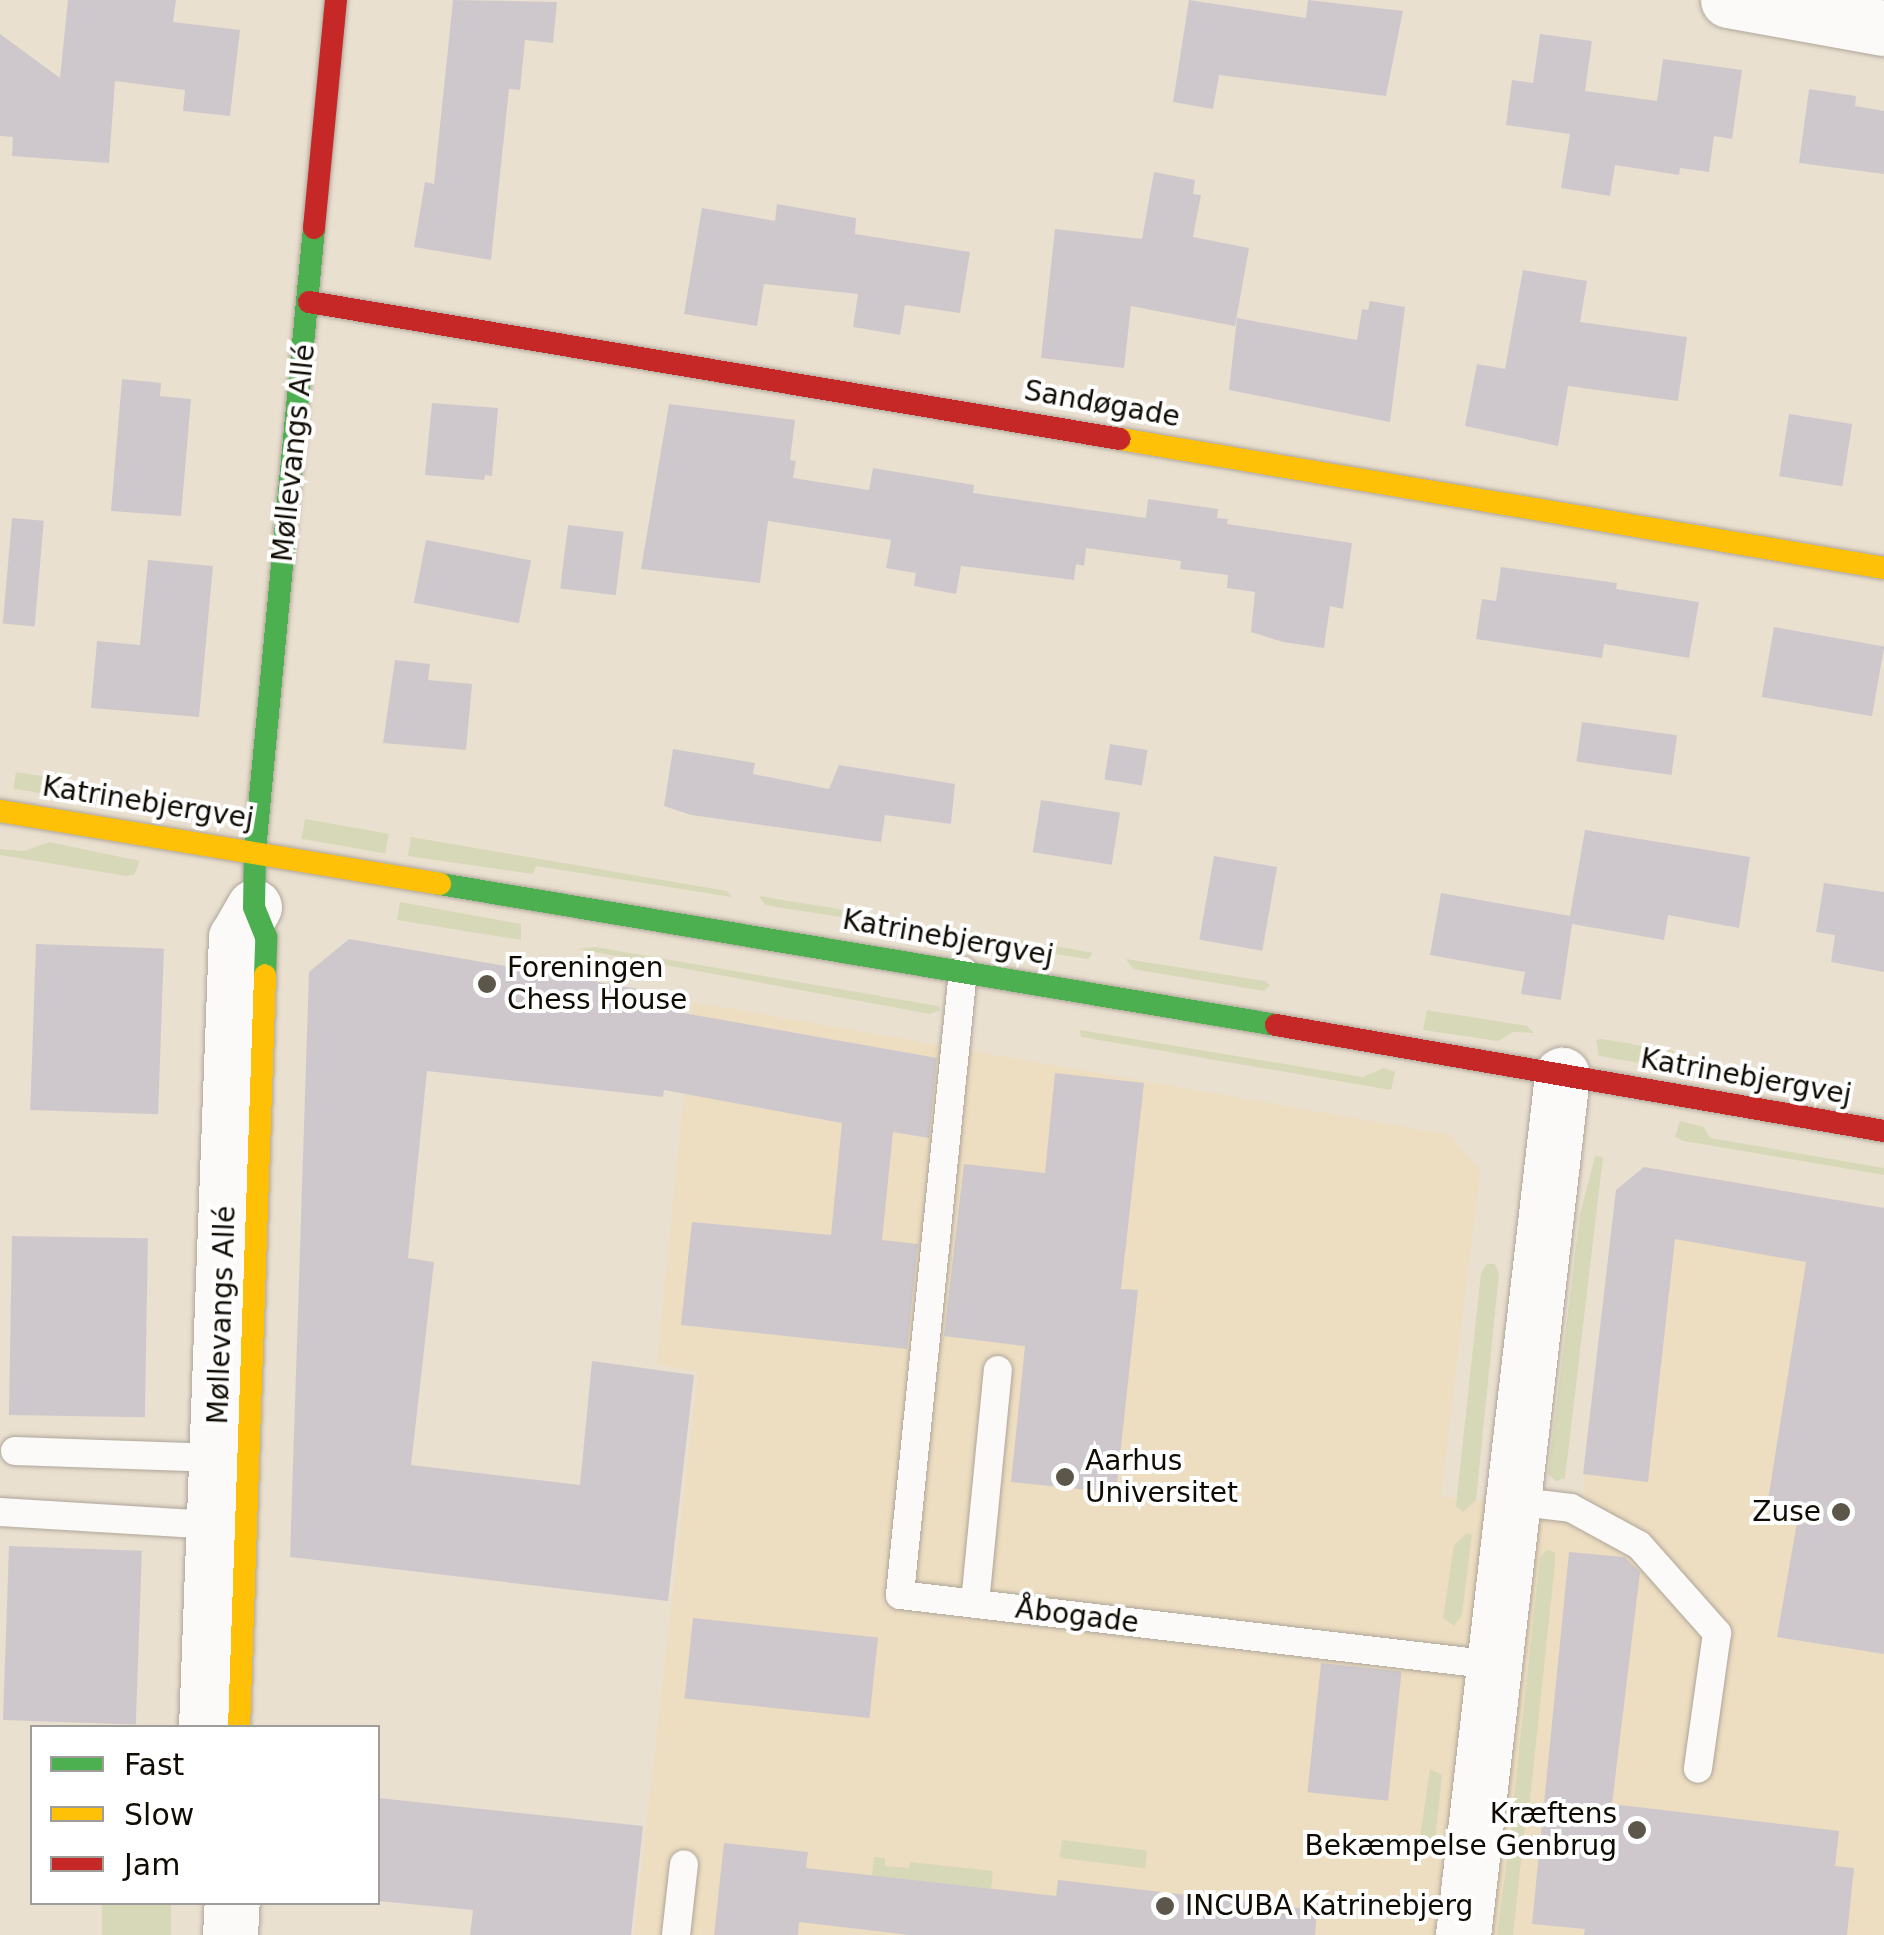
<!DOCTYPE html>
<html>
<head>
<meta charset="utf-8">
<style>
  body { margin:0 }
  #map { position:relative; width:1884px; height:1935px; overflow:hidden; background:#eae0d0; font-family:"DejaVu Sans",sans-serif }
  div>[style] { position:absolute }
  .built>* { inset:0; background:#edddc1 }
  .green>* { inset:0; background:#d7d8b7; transform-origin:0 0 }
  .building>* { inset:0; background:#cec8cc; transform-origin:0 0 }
  .roads { filter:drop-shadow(0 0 2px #aea69a) drop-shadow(0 0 2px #aea69a) }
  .lane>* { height:28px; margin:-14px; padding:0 14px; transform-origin:14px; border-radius:14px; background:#fcfaf8 }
  .street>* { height:55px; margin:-27.5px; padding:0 27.5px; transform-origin:27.5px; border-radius:27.5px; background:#fcfaf8 }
  .fast>* { height:22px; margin:-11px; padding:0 11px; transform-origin:11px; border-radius:11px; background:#4caf50 }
  .slow>* { height:22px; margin:-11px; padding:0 11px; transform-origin:11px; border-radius:11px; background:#ffc107 }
  .jam>* { height:22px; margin:-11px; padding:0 11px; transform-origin:11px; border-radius:11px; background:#c62828 }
  .dots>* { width:28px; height:28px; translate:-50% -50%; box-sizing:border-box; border:5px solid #fff; border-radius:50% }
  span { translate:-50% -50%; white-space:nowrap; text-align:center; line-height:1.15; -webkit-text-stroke:8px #fff; paint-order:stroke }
  .street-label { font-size:28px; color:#100b03 }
  .poi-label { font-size:28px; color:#100b03 }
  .left { translate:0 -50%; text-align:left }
  .right { translate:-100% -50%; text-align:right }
  .legend { position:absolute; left:30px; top:1725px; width:350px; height:180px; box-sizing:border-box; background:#fff; border:2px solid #9f9d9a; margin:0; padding:12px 18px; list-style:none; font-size:30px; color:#100b03 }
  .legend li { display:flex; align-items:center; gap:20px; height:50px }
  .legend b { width:50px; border:2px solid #9f9d9a }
</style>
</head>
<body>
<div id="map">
  <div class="built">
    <i style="clip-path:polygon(693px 1002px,1451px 1135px,1480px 1171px,1441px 1496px,1581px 1512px,1616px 1190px,1644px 1167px,1884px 1208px,1884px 1935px,634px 1935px,698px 1372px,657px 1364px)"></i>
  </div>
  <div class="green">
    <i style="left:16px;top:772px;width:129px;height:17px;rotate:9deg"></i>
    <i style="left:305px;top:819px;width:85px;height:20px;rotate:10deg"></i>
    <i style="clip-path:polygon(411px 837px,727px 891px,732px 897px,536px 866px,533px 874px,408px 856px)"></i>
    <i style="clip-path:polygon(49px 842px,140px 861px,134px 875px,126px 876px,0 855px,0 849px,24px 851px)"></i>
    <i style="clip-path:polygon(759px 896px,875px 915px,908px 923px,908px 928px,765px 905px)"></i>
    <i style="clip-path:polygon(400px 902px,521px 924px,521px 940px,397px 920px)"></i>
    <i style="clip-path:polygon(935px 926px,945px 926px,1093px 953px,1088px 959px,937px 936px,933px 933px)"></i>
    <i style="clip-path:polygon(595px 947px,938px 1006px,941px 1010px,930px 1014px,578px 949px)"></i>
    <i style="clip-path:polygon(1126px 959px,1265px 981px,1270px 985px,1264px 991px,1133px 969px)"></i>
    <i style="clip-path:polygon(1427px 1010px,1527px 1026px,1534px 1033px,1513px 1032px,1498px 1041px,1423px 1030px)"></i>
    <i style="clip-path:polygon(1080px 1030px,1363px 1077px,1384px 1068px,1395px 1072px,1391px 1090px,1081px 1037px)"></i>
    <i style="clip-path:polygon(1602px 1039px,1674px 1051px,1671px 1068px,1599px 1056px,1596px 1040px)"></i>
    <i style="clip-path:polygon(1680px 1121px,1704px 1127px,1710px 1138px,1884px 1168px,1884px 1175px,1684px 1141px,1675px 1137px)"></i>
    <i style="clip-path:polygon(1595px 1156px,1603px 1157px,1565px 1478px,1556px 1481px,1548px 1474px,1580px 1214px)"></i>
    <i style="clip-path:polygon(1487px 1264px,1495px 1264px,1499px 1274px,1476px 1500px,1463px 1512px,1456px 1506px,1481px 1273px)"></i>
    <i style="clip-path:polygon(1467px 1533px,1472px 1535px,1462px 1615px,1454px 1626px,1443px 1618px,1454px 1545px)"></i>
    <i style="clip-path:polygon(1547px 1550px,1555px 1552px,1555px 1563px,1529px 1809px,1513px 1807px,1540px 1557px)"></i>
    <i style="clip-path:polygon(1430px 1769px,1442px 1775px,1435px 1841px,1429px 1852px,1424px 1852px,1419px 1845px)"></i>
    <i style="clip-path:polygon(1512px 1823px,1525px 1824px,1513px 1935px,1497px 1935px)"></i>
    <i style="left:1062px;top:1840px;width:86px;height:18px;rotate:7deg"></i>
    <i style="clip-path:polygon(874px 1857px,885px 1858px,885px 1866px,909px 1868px,910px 1862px,993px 1871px,991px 1889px,872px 1876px)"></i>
    <i style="left:102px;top:1903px;width:69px;height:32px"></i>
  </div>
  <div class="building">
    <i style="clip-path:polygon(68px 0,176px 0,173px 22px,240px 30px,230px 116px,183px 111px,185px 90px,115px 81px,109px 163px,12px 156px,13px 137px,0 136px,0 34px,60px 78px)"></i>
    <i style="clip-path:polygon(453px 0,557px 2px,553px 43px,525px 40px,520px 90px,509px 89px,491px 260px,414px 247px,425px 182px,434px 184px)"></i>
    <i style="clip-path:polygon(1189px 0,1306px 18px,1308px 0,1403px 11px,1386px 96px,1219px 75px,1213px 109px,1173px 102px)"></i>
    <i style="clip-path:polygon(1540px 34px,1592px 41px,1585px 91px,1657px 101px,1663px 59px,1742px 70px,1732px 139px,1714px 136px,1709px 172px,1680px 168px,1679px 175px,1615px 165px,1610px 196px,1561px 188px,1570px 134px,1506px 125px,1512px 80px,1533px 83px)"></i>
    <i style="clip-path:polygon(1809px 89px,1856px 96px,1855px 106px,1884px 111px,1884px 174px,1799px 163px)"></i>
    <i style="clip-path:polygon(1154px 172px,1195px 180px,1193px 194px,1201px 195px,1193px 237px,1249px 248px,1235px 326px,1131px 306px,1124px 368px,1041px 358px,1055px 229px,1142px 239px)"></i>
    <i style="clip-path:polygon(777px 204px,856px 218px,855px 234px,970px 252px,960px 313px,905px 305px,900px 335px,853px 327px,858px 294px,764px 284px,757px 326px,684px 314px,702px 208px,775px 221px)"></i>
    <i style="clip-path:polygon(1523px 270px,1587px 281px,1580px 322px,1687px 337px,1678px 401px,1568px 386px,1558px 446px,1465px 426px,1477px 364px,1505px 369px)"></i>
    <i style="clip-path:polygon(1370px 301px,1405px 307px,1390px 422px,1229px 390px,1237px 318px,1357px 340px,1362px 309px,1368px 310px)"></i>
    <i style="clip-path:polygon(122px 379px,161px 383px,160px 396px,191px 399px,181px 516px,111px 511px)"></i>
    <i style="clip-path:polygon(432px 403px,498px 408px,492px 476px,485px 475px,484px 480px,425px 475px)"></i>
    <i style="clip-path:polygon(669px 404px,795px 420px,790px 460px,796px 461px,793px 478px,869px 490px,873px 468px,974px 485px,973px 493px,1146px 518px,1148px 499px,1218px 509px,1217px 518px,1228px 519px,1227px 524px,1352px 543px,1343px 609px,1330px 606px,1324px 648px,1283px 642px,1251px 632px,1255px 592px,1227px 588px,1228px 575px,1180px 569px,1181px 561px,1086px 548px,1084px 566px,1076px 564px,1074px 580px,961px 566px,956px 594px,914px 586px,916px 573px,886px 568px,891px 540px,768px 521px,760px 583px,641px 569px)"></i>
    <i style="left:1789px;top:414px;width:64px;height:63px;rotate:9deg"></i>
    <i style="left:12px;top:518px;width:32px;height:106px;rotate:5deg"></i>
    <i style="left:568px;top:525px;width:56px;height:64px;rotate:7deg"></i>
    <i style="left:426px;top:540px;width:107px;height:64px;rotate:11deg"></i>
    <i style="clip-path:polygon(148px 560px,213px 566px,199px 717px,91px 708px,97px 641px,140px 645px)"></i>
    <i style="clip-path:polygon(1501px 567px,1617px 583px,1616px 589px,1699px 602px,1689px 658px,1604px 644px,1602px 658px,1476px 639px,1482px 599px,1496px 601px)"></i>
    <i style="left:1774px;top:627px;width:112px;height:71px;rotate:10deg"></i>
    <i style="clip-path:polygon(395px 660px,430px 664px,428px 680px,472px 684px,466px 750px,383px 743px)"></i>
    <i style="left:1582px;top:722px;width:96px;height:40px;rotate:8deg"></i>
    <i style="left:1110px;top:744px;width:38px;height:36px;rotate:9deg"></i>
    <i style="clip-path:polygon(673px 749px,755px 763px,753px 774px,829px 789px,839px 765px,955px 784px,951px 824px,885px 815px,881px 842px,691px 815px,664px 806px)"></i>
    <i style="left:1041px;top:800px;width:80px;height:53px;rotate:9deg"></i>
    <i style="clip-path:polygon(1585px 830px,1750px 857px,1739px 928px,1668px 915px,1664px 940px,1572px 924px,1561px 1000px,1521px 994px,1525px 972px,1430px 955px,1441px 893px,1570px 916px)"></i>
    <i style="left:1214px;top:856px;width:64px;height:85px;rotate:10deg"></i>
    <i style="clip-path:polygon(1824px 883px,1884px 892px,1884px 972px,1831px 962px,1835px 935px,1816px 932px)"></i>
    <i style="clip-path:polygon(349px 939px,673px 995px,672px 1011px,937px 1058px,929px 1138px,893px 1132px,882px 1240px,918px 1244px,907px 1349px,681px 1325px,692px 1222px,831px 1235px,842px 1123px,664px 1090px,663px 1097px,427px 1071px,408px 1258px,434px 1262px,411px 1465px,580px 1485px,592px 1361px,694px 1375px,668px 1601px,290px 1557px,309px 972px)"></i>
    <i style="left:36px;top:944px;width:128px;height:166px;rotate:2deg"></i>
    <i style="clip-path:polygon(1055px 1073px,1144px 1083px,1121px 1289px,1138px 1290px,1116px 1493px,1011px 1482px,1025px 1346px,944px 1336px,964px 1164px,1045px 1173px)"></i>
    <i style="clip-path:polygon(1644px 1167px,1884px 1208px,1884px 1654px,1777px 1637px,1800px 1505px,1768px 1500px,1806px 1262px,1675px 1239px,1648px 1482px,1583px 1474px,1616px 1190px)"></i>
    <i style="left:12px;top:1236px;width:136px;height:179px;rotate:1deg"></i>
    <i style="left:9px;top:1546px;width:133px;height:174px;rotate:2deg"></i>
    <i style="clip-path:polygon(1569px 1552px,1624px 1557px,1640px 1572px,1612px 1804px,1839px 1831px,1835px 1866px,1854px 1868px,1847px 1935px,1584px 1935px,1585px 1929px,1532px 1924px)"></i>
    <i style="left:693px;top:1618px;width:186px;height:81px;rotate:6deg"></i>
    <i style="left:1321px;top:1663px;width:81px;height:130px;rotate:6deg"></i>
    <i style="clip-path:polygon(378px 1798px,643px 1826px,631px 1935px,470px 1935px,473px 1910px,378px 1901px)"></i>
    <i style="clip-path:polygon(724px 1843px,808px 1852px,806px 1868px,1056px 1896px,1058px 1880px,1317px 1910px,1315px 1935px,910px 1935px,799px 1922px,798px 1935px,714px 1935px)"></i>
  </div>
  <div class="roads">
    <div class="lane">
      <i style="left:963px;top:971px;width:627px;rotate:95.77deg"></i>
      <i style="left:900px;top:1595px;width:598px;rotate:6.72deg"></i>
      <i style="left:15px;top:1451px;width:202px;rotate:2deg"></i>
      <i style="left:1513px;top:1501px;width:58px;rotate:6.9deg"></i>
      <i style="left:1571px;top:1508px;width:77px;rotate:28.6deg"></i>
      <i style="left:1639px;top:1545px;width:118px;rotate:48.4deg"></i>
      <i style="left:1717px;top:1633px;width:137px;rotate:98deg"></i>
      <i style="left:0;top:1512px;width:215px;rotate:3.5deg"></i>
      <i style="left:975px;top:1603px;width:234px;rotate:-84.4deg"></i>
      <i style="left:676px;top:1935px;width:71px;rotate:-83.6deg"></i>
    </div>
    <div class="street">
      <i style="left:1728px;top:0;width:158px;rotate:10.2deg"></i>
      <i style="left:206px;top:1728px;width:791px;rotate:-87.83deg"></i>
      <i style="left:236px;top:938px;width:36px;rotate:-60deg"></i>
      <i style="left:230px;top:1935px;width:33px;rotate:-87deg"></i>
      <i style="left:1463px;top:1935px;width:866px;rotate:-83.43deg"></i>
    </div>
    <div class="fast">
      <i style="left:440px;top:884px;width:848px;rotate:9.57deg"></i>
      <i style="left:265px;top:975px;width:38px;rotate:-88deg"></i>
      <i style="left:266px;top:937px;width:32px;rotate:-112deg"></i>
      <i style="left:254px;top:907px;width:57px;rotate:-89deg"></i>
      <i style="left:255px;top:850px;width:625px;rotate:-84.58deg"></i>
    </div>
    <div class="slow">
      <i style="left:1120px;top:439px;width:775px;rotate:9.58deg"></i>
      <i style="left:0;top:811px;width:446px;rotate:9.4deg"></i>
      <i style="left:239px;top:1728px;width:753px;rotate:-88.02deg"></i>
    </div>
    <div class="jam">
      <i style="left:314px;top:228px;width:229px;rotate:-84.5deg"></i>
      <i style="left:309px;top:302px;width:822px;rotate:9.59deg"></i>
      <i style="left:1276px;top:1025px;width:617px;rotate:9.89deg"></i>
    </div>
  </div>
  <div class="dots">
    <i style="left:487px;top:984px;background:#5c564b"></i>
    <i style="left:1065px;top:1477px;background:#5c564b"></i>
    <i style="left:1841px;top:1512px;background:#5c564b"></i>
    <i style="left:1637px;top:1830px;background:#5c564b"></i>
    <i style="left:1165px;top:1906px;background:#5c564b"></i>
  </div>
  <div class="street-label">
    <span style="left:1102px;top:404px;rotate:10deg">Sandøgade</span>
    <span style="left:294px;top:453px;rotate:-84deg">Møllevangs Allé</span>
    <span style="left:148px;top:803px;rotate:9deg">Katrinebjergvej</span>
    <span style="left:948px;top:938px;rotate:10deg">Katrinebjergvej</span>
    <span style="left:1746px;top:1077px;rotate:10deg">Katrinebjergvej</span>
    <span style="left:222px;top:1315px;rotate:-88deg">Møllevangs Allé</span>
    <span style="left:1077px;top:1616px;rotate:7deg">Åbogade</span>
  </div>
  <div class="poi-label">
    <span class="left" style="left:507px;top:984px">Foreningen<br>Chess House</span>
    <span class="left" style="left:1085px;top:1477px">Aarhus<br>Universitet</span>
    <span class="right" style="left:1821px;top:1512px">Zuse</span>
    <span class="right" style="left:1617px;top:1830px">Kræftens<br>Bekæmpelse Genbrug</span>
    <span class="left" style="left:1185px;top:1906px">INCUBA Katrinebjerg</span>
  </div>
  <ul class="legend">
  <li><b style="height:12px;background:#4caf50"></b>Fast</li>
  <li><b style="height:12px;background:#ffc107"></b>Slow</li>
  <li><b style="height:12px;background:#c62828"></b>Jam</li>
  </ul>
</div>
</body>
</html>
